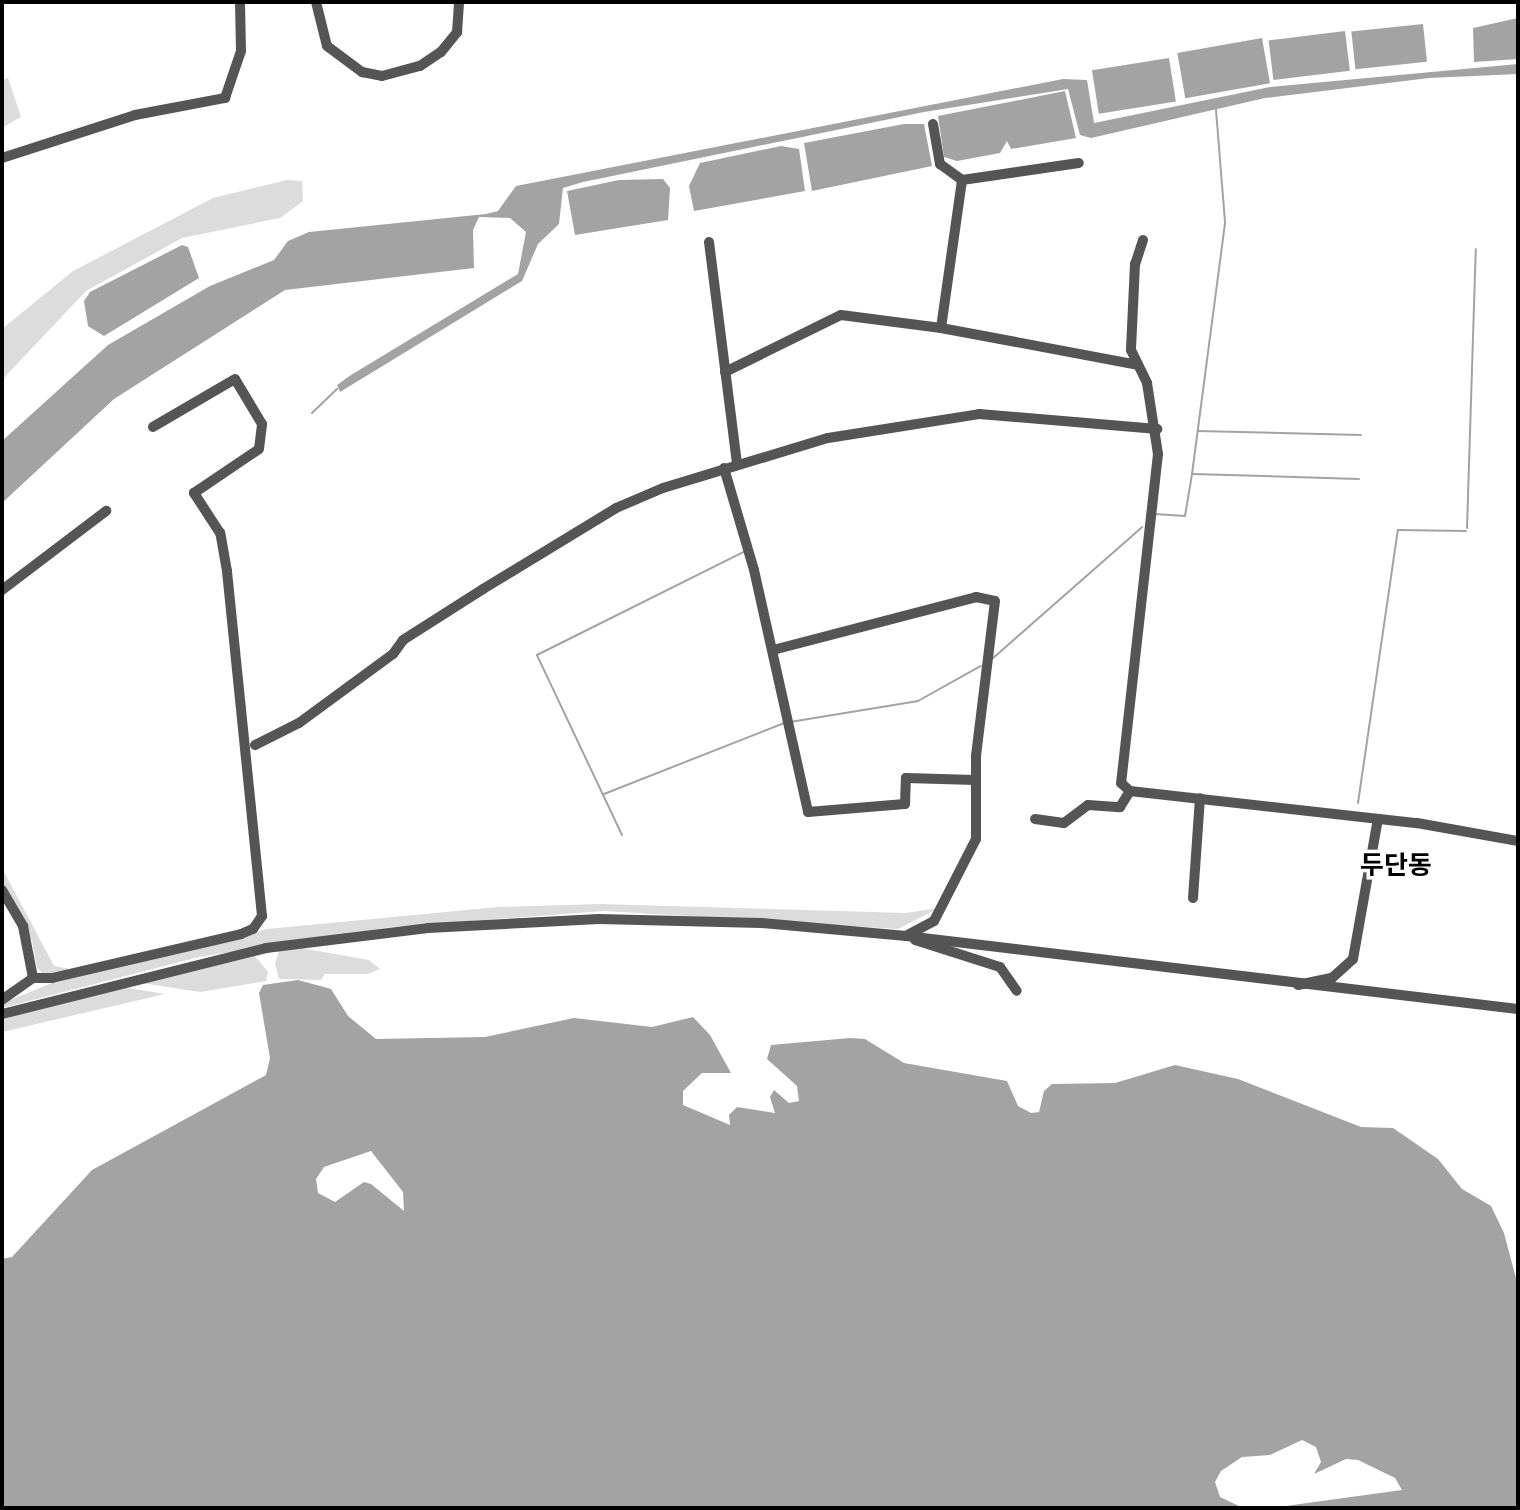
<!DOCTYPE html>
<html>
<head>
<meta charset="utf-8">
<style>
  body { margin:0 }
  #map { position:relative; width:1520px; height:1510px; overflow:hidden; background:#fff; font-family:Signika,"Noto Sans KR",sans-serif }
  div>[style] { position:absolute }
  .green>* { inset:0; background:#dcdcdc }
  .water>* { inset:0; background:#a3a3a3; transform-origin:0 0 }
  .stream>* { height:2px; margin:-1px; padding:0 1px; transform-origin:1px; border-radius:1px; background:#a3a3a3 }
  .minor>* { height:10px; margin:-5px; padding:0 5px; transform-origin:5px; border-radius:5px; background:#555 }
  span { translate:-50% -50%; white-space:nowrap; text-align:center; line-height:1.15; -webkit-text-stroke:7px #fff; paint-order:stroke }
  .quarter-label { font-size:26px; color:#000; font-weight:700 }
  .frame { position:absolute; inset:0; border:4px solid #000; pointer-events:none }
</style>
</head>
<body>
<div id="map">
  <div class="green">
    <i style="clip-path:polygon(8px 78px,21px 117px,2px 128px,2px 80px)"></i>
    <i style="clip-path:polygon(287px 180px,302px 181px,303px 201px,280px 218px,182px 238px,86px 291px,2px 380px,2px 329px,73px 271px,213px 198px)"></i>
    <i style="clip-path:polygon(2px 868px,54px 966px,70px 969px,44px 975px,37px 968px,32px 941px,2px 883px)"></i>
    <i style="clip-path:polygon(600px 904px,906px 913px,939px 908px,898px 929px,604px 911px,391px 927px,199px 957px,2px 1008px,5px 1002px,57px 981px,267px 929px,498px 907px)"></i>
    <i style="clip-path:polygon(301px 948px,369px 960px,380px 969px,368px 974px,325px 974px,321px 980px,279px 979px,275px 963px,279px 951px)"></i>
    <i style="clip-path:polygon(255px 956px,268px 972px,266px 981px,200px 992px,142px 983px)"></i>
    <i style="clip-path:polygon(122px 987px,165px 994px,2px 1032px,2px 1018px)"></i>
  </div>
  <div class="water">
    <i style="clip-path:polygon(1518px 18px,1518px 59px,1474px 62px,1473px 28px)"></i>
    <i style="left:1423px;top:24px;width:38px;height:72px;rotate:84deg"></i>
    <i style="left:1345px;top:31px;width:40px;height:77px;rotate:83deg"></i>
    <i style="left:1262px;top:38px;width:46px;height:86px;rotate:80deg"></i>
    <i style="left:1169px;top:58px;width:44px;height:78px;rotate:81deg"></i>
    <i style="clip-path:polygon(1518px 64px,1518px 74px,1429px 78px,1265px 98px,1091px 138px,1080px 135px,1068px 89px,924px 112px,583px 182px,563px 188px,559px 224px,538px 244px,522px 281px,340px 392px,337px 385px,351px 375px,518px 274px,526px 232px,510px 218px,479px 217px,473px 230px,474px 268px,285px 290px,114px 399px,2px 503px,2px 441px,108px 345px,210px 286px,274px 260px,288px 241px,309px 232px,486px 214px,498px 211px,516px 186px,1063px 79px,1087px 80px,1094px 123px,1270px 87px)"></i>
    <i style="clip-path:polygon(1065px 91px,1076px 138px,1011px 149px,1007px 141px,1000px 153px,957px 161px,944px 157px,938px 116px)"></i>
    <i style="clip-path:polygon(904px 124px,924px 124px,932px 166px,812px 191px,804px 143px)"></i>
    <i style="clip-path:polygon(781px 146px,799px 149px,805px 191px,694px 211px,689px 186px,700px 163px)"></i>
    <i style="clip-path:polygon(663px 179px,670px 188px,668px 220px,575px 235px,567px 191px,619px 180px)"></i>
    <i style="clip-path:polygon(182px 245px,188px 247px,199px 278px,104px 336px,88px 326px,84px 301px,90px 292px)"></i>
    <i style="clip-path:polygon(evenodd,298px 980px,331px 989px,348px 1016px,376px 1039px,485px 1037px,574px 1018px,652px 1027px,693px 1017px,710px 1035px,731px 1073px,702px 1073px,683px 1091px,683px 1105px,730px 1125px,729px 1115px,737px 1107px,775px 1113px,770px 1097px,774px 1090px,789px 1103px,799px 1101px,797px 1086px,767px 1059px,771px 1045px,850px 1038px,865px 1039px,904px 1063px,1007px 1081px,1018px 1106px,1031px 1113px,1039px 1112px,1044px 1091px,1052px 1084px,1115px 1083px,1175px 1065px,1238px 1079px,1361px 1127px,1393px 1128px,1438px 1159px,1462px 1189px,1491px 1206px,1504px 1233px,1518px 1286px,1518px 1508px,1271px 1508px,1402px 1490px,1395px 1478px,1358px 1460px,1346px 1459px,1314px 1474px,1321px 1462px,1316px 1447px,1302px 1440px,1270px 1455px,1242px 1457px,1221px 1471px,1215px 1482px,1220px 1497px,1243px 1508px,2px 1508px,2px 1259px,12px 1257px,92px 1170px,266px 1075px,270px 1058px,259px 993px,263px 985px,298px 980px,371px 1151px,403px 1192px,404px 1211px,371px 1184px,364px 1182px,335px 1202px,318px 1193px,316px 1179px,324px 1167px,371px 1151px)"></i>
  </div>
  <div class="stream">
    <i style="left:312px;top:413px;width:35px;rotate:-44deg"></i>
    <i style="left:1198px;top:431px;width:163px;rotate:1.4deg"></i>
    <i style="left:1193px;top:474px;width:166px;rotate:1.7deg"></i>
    <i style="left:1155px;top:514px;width:30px;rotate:4deg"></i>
    <i style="left:1185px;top:516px;width:43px;rotate:-80.5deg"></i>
    <i style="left:1192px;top:474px;width:254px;rotate:-82.5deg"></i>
    <i style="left:1225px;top:222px;width:113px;rotate:-94.6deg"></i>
    <i style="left:1467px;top:528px;width:279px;rotate:-88.2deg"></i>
    <i style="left:992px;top:659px;width:200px;rotate:-41.3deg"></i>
    <i style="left:790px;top:722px;width:130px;rotate:-9.3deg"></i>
    <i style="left:918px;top:701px;width:72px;rotate:-29.1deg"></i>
    <i style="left:604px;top:794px;width:193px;rotate:-21.5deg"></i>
    <i style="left:1358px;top:803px;width:276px;rotate:-81.7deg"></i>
    <i style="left:1398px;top:530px;width:68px;rotate:0.8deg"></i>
    <i style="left:622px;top:835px;width:199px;rotate:-115.3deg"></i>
    <i style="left:537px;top:655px;width:231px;rotate:-26.5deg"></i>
  </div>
  <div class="minor">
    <i style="left:316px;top:2px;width:45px;rotate:76deg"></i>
    <i style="left:327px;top:46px;width:44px;rotate:36.6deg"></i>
    <i style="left:362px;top:72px;width:20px;rotate:11deg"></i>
    <i style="left:382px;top:76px;width:39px;rotate:-15deg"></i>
    <i style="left:420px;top:66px;width:25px;rotate:-34deg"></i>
    <i style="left:441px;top:52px;width:26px;rotate:-51deg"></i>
    <i style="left:457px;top:32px;width:30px;rotate:-86deg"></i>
    <i style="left:933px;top:124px;width:41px;rotate:80.1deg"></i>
    <i style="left:940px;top:164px;width:27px;rotate:36deg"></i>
    <i style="left:962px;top:180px;width:118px;rotate:-8.3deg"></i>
    <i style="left:2px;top:158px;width:140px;rotate:-17.9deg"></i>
    <i style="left:135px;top:115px;width:92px;rotate:-10.7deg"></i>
    <i style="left:225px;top:98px;width:50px;rotate:-71.2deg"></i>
    <i style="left:241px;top:51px;width:49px;rotate:-91.2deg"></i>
    <i style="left:1143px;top:240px;width:25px;rotate:108deg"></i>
    <i style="left:1135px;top:264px;width:86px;rotate:92.7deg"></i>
    <i style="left:1131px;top:350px;width:37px;rotate:64deg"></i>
    <i style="left:1147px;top:383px;width:72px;rotate:81.2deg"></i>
    <i style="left:1158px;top:454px;width:331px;rotate:96.4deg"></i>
    <i style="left:1121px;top:783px;width:12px;rotate:42deg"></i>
    <i style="left:1130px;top:791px;width:289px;rotate:6.4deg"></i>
    <i style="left:1417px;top:823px;width:103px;rotate:10.1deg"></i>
    <i style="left:709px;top:242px;width:225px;rotate:82.8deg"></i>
    <i style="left:941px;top:328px;width:149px;rotate:-81.9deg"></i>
    <i style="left:725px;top:372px;width:129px;rotate:-26.2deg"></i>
    <i style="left:841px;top:315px;width:101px;rotate:7.4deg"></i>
    <i style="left:941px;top:328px;width:200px;rotate:10.6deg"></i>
    <i style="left:724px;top:468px;width:106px;rotate:73.6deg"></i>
    <i style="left:754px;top:570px;width:248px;rotate:77.4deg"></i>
    <i style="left:808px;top:812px;width:97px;rotate:-4.7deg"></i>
    <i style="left:905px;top:804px;width:26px;rotate:-88deg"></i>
    <i style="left:906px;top:778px;width:69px;rotate:1.7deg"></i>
    <i style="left:2px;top:590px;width:131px;rotate:-37.2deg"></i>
    <i style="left:773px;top:650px;width:210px;rotate:-14.6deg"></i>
    <i style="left:976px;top:597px;width:19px;rotate:12deg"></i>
    <i style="left:995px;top:601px;width:156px;rotate:97deg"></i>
    <i style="left:976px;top:756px;width:83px;rotate:90deg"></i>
    <i style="left:976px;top:839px;width:92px;rotate:117.1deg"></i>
    <i style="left:934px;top:921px;width:32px;rotate:152deg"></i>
    <i style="left:255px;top:745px;width:49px;rotate:-26.6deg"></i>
    <i style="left:299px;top:723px;width:117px;rotate:-36.3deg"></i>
    <i style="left:393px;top:654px;width:17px;rotate:-54deg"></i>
    <i style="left:403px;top:640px;width:95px;rotate:-32.5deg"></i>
    <i style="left:483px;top:589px;width:156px;rotate:-31.3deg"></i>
    <i style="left:616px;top:508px;width:51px;rotate:-23.1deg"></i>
    <i style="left:663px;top:488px;width:172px;rotate:-16.9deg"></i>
    <i style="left:828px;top:438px;width:153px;rotate:-9deg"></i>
    <i style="left:979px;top:414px;width:179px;rotate:4.8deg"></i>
    <i style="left:1035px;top:819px;width:29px;rotate:8deg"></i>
    <i style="left:1064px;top:823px;width:30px;rotate:-37deg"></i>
    <i style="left:1088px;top:805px;width:32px;rotate:4deg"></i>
    <i style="left:1120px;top:807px;width:19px;rotate:-58deg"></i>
    <i style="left:2px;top:890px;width:42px;rotate:59.7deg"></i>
    <i style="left:23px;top:926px;width:53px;rotate:79.1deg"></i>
    <i style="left:33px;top:978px;width:38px;rotate:145deg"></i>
    <i style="left:1193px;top:898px;width:100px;rotate:-86deg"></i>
    <i style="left:915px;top:940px;width:89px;rotate:17.6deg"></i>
    <i style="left:1000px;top:967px;width:29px;rotate:55deg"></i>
    <i style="left:33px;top:978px;width:19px"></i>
    <i style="left:52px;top:978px;width:194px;rotate:-13.1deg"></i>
    <i style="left:241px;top:934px;width:13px;rotate:-23deg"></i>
    <i style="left:253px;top:929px;width:16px;rotate:-55deg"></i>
    <i style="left:262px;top:916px;width:347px;rotate:-95.8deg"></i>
    <i style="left:227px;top:571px;width:39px;rotate:-100deg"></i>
    <i style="left:220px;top:533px;width:48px;rotate:-123deg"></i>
    <i style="left:194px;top:493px;width:78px;rotate:-34.1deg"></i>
    <i style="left:259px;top:449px;width:25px;rotate:-83deg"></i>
    <i style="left:262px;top:424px;width:52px;rotate:-121deg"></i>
    <i style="left:235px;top:379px;width:95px;rotate:149.7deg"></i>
    <i style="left:1298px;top:985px;width:35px;rotate:-12deg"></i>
    <i style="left:1332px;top:978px;width:28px;rotate:-42deg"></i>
    <i style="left:1353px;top:959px;width:142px;rotate:-79.9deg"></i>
    <i style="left:2px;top:1014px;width:272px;rotate:-14deg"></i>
    <i style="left:266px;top:948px;width:163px;rotate:-7deg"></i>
    <i style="left:428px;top:928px;width:171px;rotate:-3deg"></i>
    <i style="left:599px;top:919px;width:162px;rotate:1.4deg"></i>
    <i style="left:761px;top:923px;width:146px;rotate:5.1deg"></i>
    <i style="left:906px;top:936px;width:616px;rotate:6.8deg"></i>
  </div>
  <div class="quarter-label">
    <span style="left:1396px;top:867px">두단동</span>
  </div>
  <div class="frame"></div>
</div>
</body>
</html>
